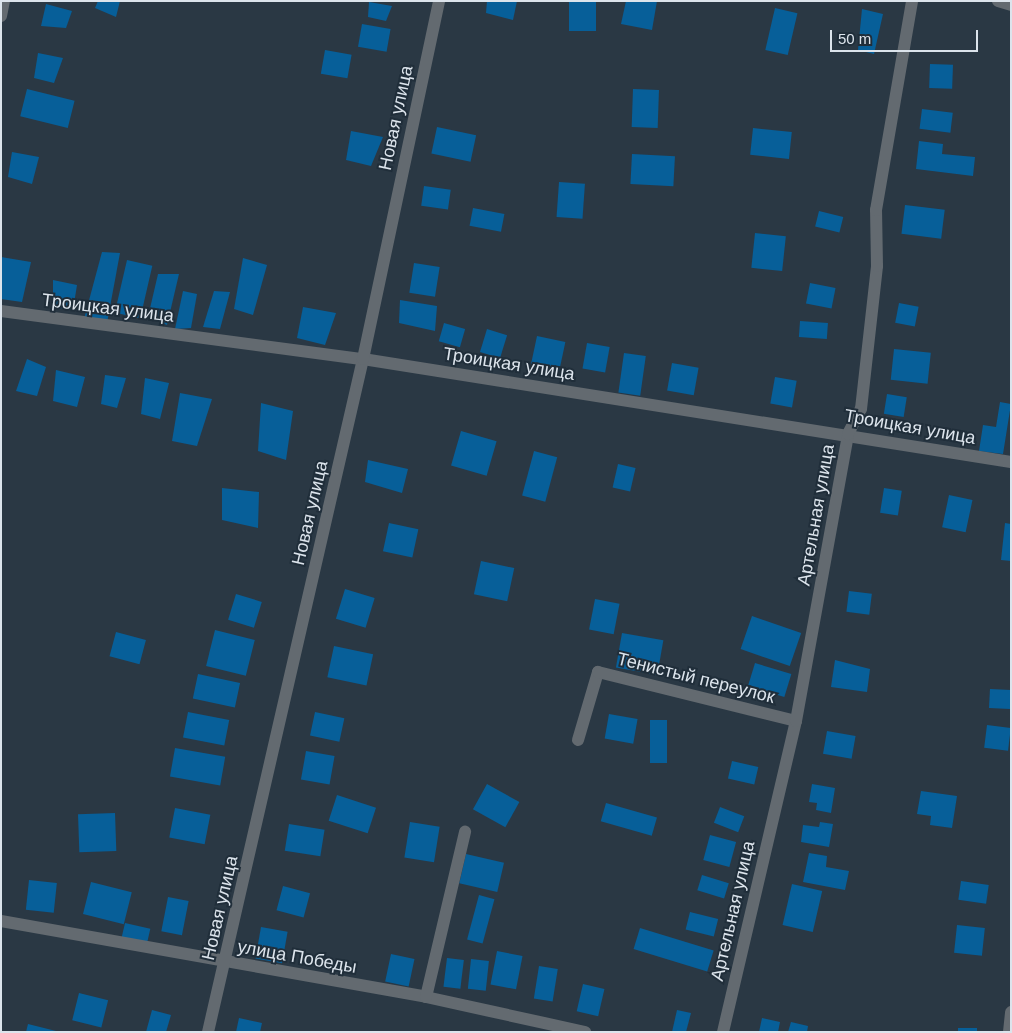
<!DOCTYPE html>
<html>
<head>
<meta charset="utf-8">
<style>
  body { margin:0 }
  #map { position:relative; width:1012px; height:1033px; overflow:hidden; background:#2a3844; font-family:Arial,sans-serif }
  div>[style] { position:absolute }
  .building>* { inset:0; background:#075f99; transform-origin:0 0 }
  .minor>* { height:12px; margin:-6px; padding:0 6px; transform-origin:6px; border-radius:6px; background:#636a70 }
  span { translate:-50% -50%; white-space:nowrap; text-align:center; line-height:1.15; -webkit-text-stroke:4px #202e3a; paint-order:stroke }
  .street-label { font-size:18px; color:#dce4ec }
  .frame { position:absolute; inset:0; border:2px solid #dce4ec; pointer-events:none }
  .scale { position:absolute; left:830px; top:30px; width:148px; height:22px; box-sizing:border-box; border:2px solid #dce4ec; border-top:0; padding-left:6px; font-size:15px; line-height:18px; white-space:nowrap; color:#dce4ec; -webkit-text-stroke:4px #202e3a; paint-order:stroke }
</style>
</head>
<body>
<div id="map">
  <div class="building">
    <i style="clip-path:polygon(98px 1px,120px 1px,116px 17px,95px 8px)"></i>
    <i style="clip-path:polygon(487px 1px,517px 1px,513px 20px,486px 13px)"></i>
    <i style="left:569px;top:1px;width:27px;height:30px"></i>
    <i style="clip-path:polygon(626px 1px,657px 1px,652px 30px,621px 24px)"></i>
    <i style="clip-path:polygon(369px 2px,392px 6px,386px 21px,368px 17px)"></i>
    <i style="clip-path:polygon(46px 4px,72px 11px,66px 28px,41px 26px)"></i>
    <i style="left:775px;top:8px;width:23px;height:43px;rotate:13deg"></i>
    <i style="clip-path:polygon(862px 9px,883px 14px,874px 54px,858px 50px)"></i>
    <i style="left:362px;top:24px;width:29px;height:23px;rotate:10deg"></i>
    <i style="left:325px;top:50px;width:27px;height:24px;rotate:10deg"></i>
    <i style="clip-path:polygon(38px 53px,63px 58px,54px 83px,34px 78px)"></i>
    <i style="left:930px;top:64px;width:23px;height:24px;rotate:2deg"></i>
    <i style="left:27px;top:89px;width:49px;height:28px;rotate:14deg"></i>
    <i style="left:633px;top:89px;width:26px;height:38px;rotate:2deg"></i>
    <i style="left:922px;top:109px;width:31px;height:20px;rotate:7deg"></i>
    <i style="left:437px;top:127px;width:40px;height:27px;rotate:12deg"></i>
    <i style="left:753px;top:128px;width:39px;height:27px;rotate:6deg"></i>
    <i style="clip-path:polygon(351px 131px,383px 137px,371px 166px,346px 160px)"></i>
    <i style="clip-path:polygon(919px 141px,943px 144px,942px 154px,975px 157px,973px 176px,916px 169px)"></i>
    <i style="clip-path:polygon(12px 152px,39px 157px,32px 184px,8px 177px)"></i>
    <i style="left:632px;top:154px;width:43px;height:30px;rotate:3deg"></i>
    <i style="left:559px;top:182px;width:26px;height:35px;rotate:4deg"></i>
    <i style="left:424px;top:186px;width:27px;height:20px;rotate:8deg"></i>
    <i style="left:905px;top:205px;width:40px;height:29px;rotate:7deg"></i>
    <i style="left:473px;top:208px;width:32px;height:18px;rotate:11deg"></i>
    <i style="left:819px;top:211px;width:25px;height:16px;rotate:14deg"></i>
    <i style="left:755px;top:233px;width:31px;height:35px;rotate:6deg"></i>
    <i style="clip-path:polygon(102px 252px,120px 253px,107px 323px,84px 319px)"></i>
    <i style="clip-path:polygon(1px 257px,31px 262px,22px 302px,1px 299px)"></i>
    <i style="clip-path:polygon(243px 258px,267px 265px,253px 315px,234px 309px)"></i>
    <i style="left:127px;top:260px;width:26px;height:54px;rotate:13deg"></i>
    <i style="left:414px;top:263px;width:26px;height:30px;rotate:9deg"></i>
    <i style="clip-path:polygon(158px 274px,179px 274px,167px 325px,148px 317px)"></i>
    <i style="clip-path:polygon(53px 280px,77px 285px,73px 310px,53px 307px)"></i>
    <i style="left:810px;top:283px;width:26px;height:21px;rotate:11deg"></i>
    <i style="clip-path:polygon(183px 291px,197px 294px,191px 328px,175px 329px)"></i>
    <i style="clip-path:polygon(214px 291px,230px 292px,220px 329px,203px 327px)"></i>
    <i style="clip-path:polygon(400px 300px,437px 306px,435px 331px,399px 323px)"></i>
    <i style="left:899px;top:303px;width:20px;height:20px;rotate:11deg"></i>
    <i style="clip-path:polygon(303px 307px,336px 313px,325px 345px,297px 338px)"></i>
    <i style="left:800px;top:321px;width:28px;height:16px;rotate:4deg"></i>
    <i style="left:444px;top:323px;width:22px;height:19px;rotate:16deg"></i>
    <i style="left:487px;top:329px;width:21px;height:24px;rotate:17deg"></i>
    <i style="left:537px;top:336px;width:29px;height:32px;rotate:12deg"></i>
    <i style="left:587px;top:343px;width:23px;height:26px;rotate:10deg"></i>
    <i style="left:894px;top:349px;width:37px;height:31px;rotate:6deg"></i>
    <i style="left:624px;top:353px;width:22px;height:40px;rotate:8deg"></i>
    <i style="clip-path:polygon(27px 359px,46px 367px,37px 396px,16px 391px)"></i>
    <i style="left:672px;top:363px;width:27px;height:28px;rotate:10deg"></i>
    <i style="clip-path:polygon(56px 370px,85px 377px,77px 407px,53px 401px)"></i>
    <i style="clip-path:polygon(105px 375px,126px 378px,117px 408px,101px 404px)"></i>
    <i style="left:775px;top:377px;width:22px;height:27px;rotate:10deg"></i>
    <i style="clip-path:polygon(145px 378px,169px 383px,160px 419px,141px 414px)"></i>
    <i style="clip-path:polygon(180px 393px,212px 399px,197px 446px,172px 441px)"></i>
    <i style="left:887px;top:394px;width:20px;height:20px;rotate:9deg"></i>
    <i style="clip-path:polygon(1000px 402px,1011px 404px,1003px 454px,979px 451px,983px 425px,996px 427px)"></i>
    <i style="clip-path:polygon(261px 403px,293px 411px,286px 460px,258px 451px)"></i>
    <i style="left:461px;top:431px;width:37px;height:36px;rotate:16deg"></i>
    <i style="left:534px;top:451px;width:24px;height:46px;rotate:15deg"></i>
    <i style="clip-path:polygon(368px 460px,408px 469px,402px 493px,365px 482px)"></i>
    <i style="left:618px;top:464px;width:18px;height:24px;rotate:13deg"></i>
    <i style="clip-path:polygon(222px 488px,259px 492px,258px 528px,222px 520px)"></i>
    <i style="left:884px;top:488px;width:18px;height:25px;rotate:9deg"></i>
    <i style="left:949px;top:495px;width:24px;height:33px;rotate:12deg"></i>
    <i style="left:389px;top:523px;width:30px;height:29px;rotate:12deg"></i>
    <i style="clip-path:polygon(1005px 523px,1011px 524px,1011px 561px,1001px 560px)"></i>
    <i style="left:481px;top:561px;width:34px;height:34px;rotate:12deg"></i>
    <i style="left:345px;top:589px;width:31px;height:31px;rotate:17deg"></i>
    <i style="left:849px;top:591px;width:23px;height:21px;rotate:7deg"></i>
    <i style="left:236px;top:594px;width:27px;height:27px;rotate:17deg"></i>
    <i style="left:595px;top:599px;width:25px;height:31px;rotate:11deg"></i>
    <i style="left:752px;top:616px;width:52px;height:35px;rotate:19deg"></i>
    <i style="left:215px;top:630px;width:41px;height:37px;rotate:14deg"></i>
    <i style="left:116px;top:632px;width:31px;height:25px;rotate:15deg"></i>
    <i style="left:622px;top:633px;width:42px;height:35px;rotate:10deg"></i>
    <i style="left:334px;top:646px;width:40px;height:32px;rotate:12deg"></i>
    <i style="clip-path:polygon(835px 660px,870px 669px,867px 692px,831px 687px)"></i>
    <i style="left:755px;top:663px;width:38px;height:24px;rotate:17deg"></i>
    <i style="left:198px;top:674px;width:43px;height:25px;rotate:12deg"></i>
    <i style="left:990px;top:689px;width:21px;height:19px;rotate:3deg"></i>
    <i style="left:188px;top:712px;width:42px;height:26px;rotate:11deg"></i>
    <i style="left:315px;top:712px;width:30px;height:24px;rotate:12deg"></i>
    <i style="left:609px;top:714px;width:29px;height:25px;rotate:10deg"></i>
    <i style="left:650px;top:720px;width:17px;height:43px"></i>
    <i style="left:987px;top:725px;width:24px;height:23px;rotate:7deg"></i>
    <i style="left:827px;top:731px;width:29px;height:23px;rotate:10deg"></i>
    <i style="left:175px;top:748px;width:51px;height:29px;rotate:10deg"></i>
    <i style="left:306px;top:751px;width:29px;height:29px;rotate:10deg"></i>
    <i style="left:732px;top:761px;width:27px;height:18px;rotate:13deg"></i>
    <i style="left:487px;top:784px;width:37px;height:29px;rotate:29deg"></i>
    <i style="clip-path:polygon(812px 784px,835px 788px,831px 813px,816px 810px,817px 803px,809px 802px)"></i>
    <i style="clip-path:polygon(921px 791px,957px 796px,952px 828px,930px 825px,931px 816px,917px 814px)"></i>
    <i style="left:337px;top:795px;width:41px;height:27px;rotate:18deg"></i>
    <i style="left:606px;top:803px;width:53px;height:19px;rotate:16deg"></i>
    <i style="left:720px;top:807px;width:26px;height:17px;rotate:21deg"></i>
    <i style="left:175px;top:808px;width:36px;height:30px;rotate:11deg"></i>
    <i style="left:115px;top:813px;width:38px;height:37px;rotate:88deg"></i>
    <i style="left:410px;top:822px;width:30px;height:36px;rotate:9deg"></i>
    <i style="clip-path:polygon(820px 822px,833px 824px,829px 847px,801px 842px,803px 825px,819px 827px)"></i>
    <i style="left:289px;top:824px;width:36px;height:27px;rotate:9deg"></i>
    <i style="left:710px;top:835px;width:27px;height:26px;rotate:15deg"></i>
    <i style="clip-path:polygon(809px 853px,827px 856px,826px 867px,849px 871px,845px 890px,803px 882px)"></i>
    <i style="left:466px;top:854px;width:39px;height:30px;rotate:13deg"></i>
    <i style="left:702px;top:875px;width:28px;height:16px;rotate:17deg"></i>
    <i style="left:29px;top:880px;width:28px;height:30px;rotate:6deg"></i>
    <i style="left:961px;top:881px;width:28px;height:19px;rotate:8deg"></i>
    <i style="left:91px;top:882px;width:42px;height:33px;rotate:14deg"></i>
    <i style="left:792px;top:884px;width:31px;height:42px;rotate:13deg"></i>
    <i style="left:283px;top:886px;width:28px;height:25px;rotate:15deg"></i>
    <i style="left:479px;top:895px;width:16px;height:46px;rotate:15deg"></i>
    <i style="left:168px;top:897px;width:21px;height:35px;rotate:11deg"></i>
    <i style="left:690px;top:912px;width:29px;height:18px;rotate:14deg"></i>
    <i style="left:125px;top:923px;width:26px;height:16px;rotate:13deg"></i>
    <i style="left:957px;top:925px;width:28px;height:28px;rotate:6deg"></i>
    <i style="left:261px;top:927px;width:27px;height:32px;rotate:10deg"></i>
    <i style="left:640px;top:928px;width:77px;height:22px;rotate:17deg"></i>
    <i style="left:497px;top:951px;width:26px;height:34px;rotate:11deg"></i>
    <i style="left:391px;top:954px;width:24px;height:28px;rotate:12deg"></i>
    <i style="left:447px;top:958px;width:17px;height:29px;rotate:7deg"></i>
    <i style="left:471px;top:959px;width:18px;height:30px;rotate:6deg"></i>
    <i style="left:539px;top:966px;width:19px;height:33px;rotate:9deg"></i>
    <i style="left:583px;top:984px;width:22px;height:28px;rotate:13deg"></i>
    <i style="left:79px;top:993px;width:30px;height:28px;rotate:14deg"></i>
    <i style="clip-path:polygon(152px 1010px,171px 1015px,166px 1032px,146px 1032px)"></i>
    <i style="clip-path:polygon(677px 1010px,691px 1013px,686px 1032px,672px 1032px)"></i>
    <i style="clip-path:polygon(239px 1018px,262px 1023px,260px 1032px,236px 1032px)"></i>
    <i style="clip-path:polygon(762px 1018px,780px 1022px,778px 1032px,759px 1032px)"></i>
    <i style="clip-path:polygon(791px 1022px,808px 1026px,807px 1032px,788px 1032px)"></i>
    <i style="clip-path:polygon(28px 1024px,56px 1031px,56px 1032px,26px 1032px)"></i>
    <i style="left:958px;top:1028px;width:19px;height:4px"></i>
  </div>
  <div class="minor">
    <i style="left:998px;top:1px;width:14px;rotate:17deg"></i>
    <i style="left:1px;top:16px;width:15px;rotate:-79deg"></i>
    <i style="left:1px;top:311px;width:365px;rotate:7.6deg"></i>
    <i style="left:363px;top:359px;width:656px;rotate:9.03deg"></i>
    <i style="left:578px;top:740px;width:71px;rotate:-73.6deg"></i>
    <i style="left:598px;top:672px;width:204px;rotate:13.9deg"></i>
    <i style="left:1px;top:921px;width:432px;rotate:10.1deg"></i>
    <i style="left:426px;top:997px;width:163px;rotate:12.4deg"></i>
    <i style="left:426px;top:997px;width:170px;rotate:-76.7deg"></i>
    <i style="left:208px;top:1032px;width:691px;rotate:-77.03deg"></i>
    <i style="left:363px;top:359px;width:366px;rotate:-78deg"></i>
    <i style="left:723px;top:1032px;width:319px;rotate:-76.8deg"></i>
    <i style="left:796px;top:721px;width:292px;rotate:-79.7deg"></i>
    <i style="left:848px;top:434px;width:28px;rotate:-63deg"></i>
    <i style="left:861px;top:409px;width:144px;rotate:-83.6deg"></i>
    <i style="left:877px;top:266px;width:56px;rotate:-91deg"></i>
    <i style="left:876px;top:210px;width:212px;rotate:-80.2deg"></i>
    <i style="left:1009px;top:1032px;width:20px;rotate:-84deg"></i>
  </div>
  <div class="street-label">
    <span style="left:396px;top:118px;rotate:-78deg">Новая улица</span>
    <span style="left:108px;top:308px;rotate:7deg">Троицкая улица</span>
    <span style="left:509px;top:364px;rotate:9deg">Троицкая улица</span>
    <span style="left:910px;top:427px;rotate:10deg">Троицкая улица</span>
    <span style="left:310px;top:513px;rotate:-77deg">Новая улица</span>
    <span style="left:816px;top:515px;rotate:-80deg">Артельная улица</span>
    <span style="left:696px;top:678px;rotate:14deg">Тенистый переулок</span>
    <span style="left:220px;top:908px;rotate:-77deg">Новая улица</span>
    <span style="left:733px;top:911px;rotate:-77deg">Артельная улица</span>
    <span style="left:297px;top:957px;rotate:10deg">улица Победы</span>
  </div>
  <div class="frame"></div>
  <div class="scale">50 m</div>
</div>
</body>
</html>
